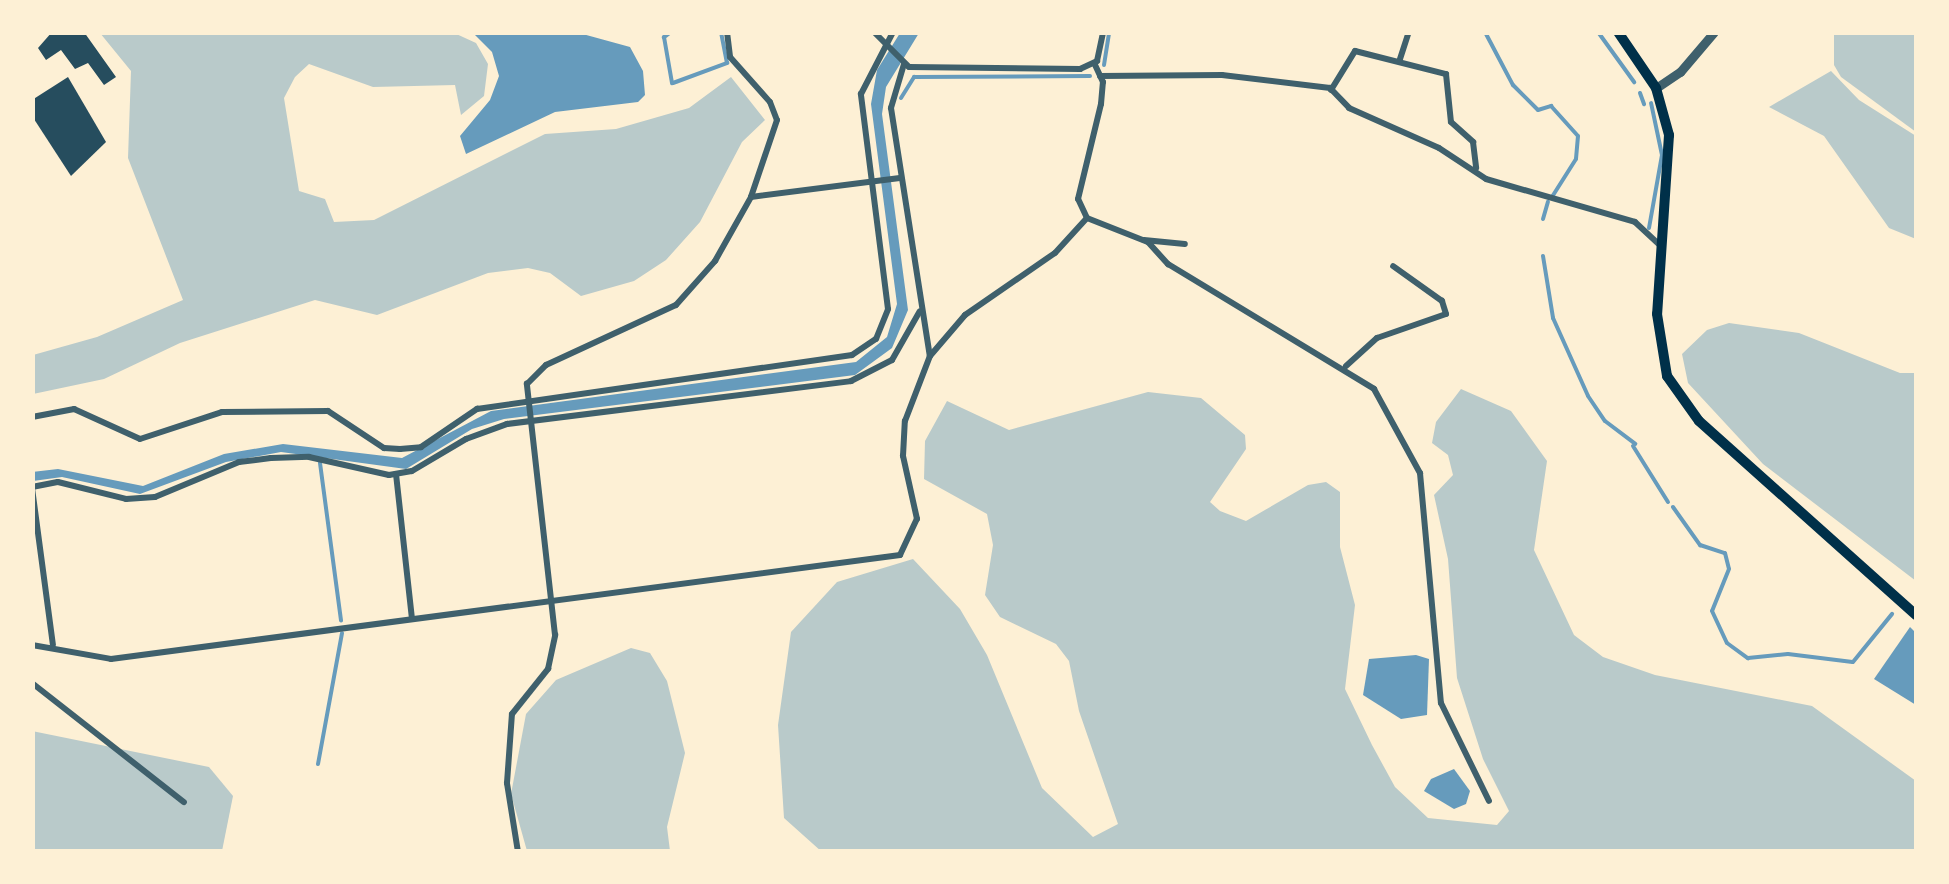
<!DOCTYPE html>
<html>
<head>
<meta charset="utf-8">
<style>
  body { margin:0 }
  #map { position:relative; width:1949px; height:884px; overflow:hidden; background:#fdf0d5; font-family:Helvetica,sans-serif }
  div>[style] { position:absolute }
  .green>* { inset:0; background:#b9caca }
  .water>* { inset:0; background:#669bbc }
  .stream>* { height:4px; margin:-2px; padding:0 2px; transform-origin:2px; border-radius:2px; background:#669bbc }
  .building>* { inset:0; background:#264d5e }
  .minor>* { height:6px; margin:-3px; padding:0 3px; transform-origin:3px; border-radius:3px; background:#3f606c }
  .tertiary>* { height:9px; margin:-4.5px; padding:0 4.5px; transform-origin:4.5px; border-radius:4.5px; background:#3f606c }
  .secondary>* { height:10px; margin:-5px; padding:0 5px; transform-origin:5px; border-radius:5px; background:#003049 }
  span { translate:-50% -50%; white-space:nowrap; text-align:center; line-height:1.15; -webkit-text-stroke:8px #fdf0d5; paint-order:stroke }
  .frame { position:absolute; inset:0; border:35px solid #fdf0d5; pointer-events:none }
</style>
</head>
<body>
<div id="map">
  <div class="green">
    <i style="clip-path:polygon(452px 32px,476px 43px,488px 64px,484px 96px,461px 115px,455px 85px,373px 87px,309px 64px,295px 77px,284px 98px,299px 191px,325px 199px,334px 222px,374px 220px,545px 134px,616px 129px,689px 108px,731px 77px,765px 120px,742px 142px,700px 222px,666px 260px,634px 281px,581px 296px,550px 273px,528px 268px,488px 273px,377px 315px,315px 300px,180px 343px,104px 379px,33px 394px,33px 355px,97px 337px,183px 300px,128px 158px,131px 71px,100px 33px)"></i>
    <i style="clip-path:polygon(1834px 33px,1916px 33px,1916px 132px,1841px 77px,1834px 65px)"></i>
    <i style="clip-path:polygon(1831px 71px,1859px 100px,1916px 136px,1916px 239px,1889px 228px,1824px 136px,1769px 107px)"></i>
    <i style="clip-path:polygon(1729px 323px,1799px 333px,1900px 373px,1916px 373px,1916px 581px,1763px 464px,1688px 383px,1682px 354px,1707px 330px)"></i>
    <i style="clip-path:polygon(1461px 389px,1511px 411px,1547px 461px,1534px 550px,1574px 635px,1603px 657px,1655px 675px,1812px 706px,1916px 781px,1916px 851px,822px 852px,784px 818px,778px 725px,791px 632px,837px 582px,913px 559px,960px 609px,987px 655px,1042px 788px,1093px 837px,1118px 824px,1079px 711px,1069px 661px,1056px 644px,1000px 617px,985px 595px,993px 545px,987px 514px,924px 479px,925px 441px,947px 401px,1009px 430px,1148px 392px,1201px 398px,1245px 435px,1246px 449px,1210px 502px,1220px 511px,1246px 521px,1308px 485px,1326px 482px,1340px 492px,1340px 547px,1355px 605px,1345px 689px,1372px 745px,1395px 787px,1428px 818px,1497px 825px,1509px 811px,1483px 759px,1457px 678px,1448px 559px,1434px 495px,1453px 475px,1448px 455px,1432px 443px,1436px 422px)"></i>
    <i style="clip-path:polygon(631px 648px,650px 653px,667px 681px,685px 753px,667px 827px,670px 851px,527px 851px,511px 794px,526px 714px,556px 680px)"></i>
    <i style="clip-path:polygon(32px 731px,209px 767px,233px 796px,222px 851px,33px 851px)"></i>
  </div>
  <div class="water">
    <i style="clip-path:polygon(473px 33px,579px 33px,630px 47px,643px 71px,645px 95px,638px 102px,555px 112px,466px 154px,460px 136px,490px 100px,499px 76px,492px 52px)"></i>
    <i style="clip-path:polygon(900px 33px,919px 33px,886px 87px,882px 114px,908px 310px,892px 348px,855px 375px,504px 419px,472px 429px,406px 469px,281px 452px,226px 462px,140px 494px,62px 477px,33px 481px,32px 472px,58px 469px,143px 486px,224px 454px,283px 444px,402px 458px,491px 411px,856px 362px,887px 337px,897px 304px,871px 104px,877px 70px)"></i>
    <i style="clip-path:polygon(1910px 627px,1916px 633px,1916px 705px,1874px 679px)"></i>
    <i style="clip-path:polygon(1416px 655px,1429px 659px,1427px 715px,1401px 719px,1363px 695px,1369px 659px)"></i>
    <i style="clip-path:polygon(1454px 769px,1470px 791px,1466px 804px,1454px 809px,1424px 791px,1431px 779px)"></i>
  </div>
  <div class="stream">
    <i style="left:671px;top:32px;width:9px;rotate:144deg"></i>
    <i style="left:664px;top:37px;width:47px;rotate:80.1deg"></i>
    <i style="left:1485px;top:32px;width:60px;rotate:62.2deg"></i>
    <i style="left:1513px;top:85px;width:35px;rotate:45deg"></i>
    <i style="left:1538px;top:110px;width:14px;rotate:-17deg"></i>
    <i style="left:1551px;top:106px;width:40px;rotate:48deg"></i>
    <i style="left:1578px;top:136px;width:23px;rotate:95deg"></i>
    <i style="left:1576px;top:159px;width:45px;rotate:122.3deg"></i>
    <i style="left:1598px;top:32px;width:62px;rotate:54.2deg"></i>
    <i style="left:1104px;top:65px;width:33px;rotate:-81deg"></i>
    <i style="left:673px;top:83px;width:58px;rotate:-20.3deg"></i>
    <i style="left:727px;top:63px;width:32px;rotate:-101deg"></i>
    <i style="left:1640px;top:93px;width:12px;rotate:70deg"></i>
    <i style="left:901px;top:98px;width:25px;rotate:-58deg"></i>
    <i style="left:914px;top:77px;width:176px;rotate:-0.3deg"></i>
    <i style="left:1543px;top:219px;width:18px;rotate:-74deg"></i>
    <i style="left:1649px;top:228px;width:74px;rotate:-79.9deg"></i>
    <i style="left:1662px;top:155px;width:53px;rotate:-101.9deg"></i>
    <i style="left:1543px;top:256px;width:63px;rotate:80.8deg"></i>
    <i style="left:1553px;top:318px;width:85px;rotate:65.8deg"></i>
    <i style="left:1588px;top:396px;width:30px;rotate:56deg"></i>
    <i style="left:1605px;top:421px;width:38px;rotate:37deg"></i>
    <i style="left:1633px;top:446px;width:66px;rotate:58deg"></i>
    <i style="left:320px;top:463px;width:159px;rotate:82.4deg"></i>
    <i style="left:1673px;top:507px;width:47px;rotate:54.6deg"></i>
    <i style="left:1700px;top:545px;width:26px;rotate:18deg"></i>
    <i style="left:1725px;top:553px;width:16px;rotate:76deg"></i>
    <i style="left:1729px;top:569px;width:45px;rotate:112deg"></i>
    <i style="left:1712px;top:611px;width:35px;rotate:65deg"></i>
    <i style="left:1727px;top:643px;width:26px;rotate:36deg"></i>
    <i style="left:1748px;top:658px;width:40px;rotate:-5.7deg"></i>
    <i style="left:1788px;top:654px;width:65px;rotate:7deg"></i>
    <i style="left:1853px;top:662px;width:62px;rotate:-50.9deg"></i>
    <i style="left:318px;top:764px;width:133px;rotate:-79.6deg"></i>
  </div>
  <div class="building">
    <i style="clip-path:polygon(84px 32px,116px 77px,104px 85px,88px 63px,75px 69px,61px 50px,46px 60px,38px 48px,52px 32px)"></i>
    <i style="clip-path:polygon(68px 77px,106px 142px,71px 176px,32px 116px,32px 100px)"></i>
  </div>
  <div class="minor">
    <i style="left:727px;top:32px;width:25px;rotate:83deg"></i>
    <i style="left:730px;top:57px;width:60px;rotate:48.4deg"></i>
    <i style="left:770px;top:102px;width:19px;rotate:69deg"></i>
    <i style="left:777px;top:120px;width:81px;rotate:108.7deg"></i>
    <i style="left:751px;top:197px;width:150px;rotate:-7.3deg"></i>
    <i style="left:874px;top:32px;width:49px;rotate:45deg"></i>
    <i style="left:909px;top:67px;width:171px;rotate:0.7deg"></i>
    <i style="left:1080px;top:69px;width:19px;rotate:-25deg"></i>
    <i style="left:1097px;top:61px;width:30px;rotate:-78deg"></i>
    <i style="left:1400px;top:59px;width:28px;rotate:-72deg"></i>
    <i style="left:904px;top:64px;width:46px;rotate:106.5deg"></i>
    <i style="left:891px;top:108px;width:251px;rotate:81.1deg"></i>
    <i style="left:930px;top:356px;width:54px;rotate:-49.5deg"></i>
    <i style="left:965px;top:315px;width:109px;rotate:-34.6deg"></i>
    <i style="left:1055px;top:253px;width:47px;rotate:-47.6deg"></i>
    <i style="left:1087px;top:218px;width:21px;rotate:-115deg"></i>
    <i style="left:1078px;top:199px;width:98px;rotate:-76.4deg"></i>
    <i style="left:1101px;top:104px;width:22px;rotate:-85deg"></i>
    <i style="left:1103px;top:82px;width:19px;rotate:-115deg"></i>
    <i style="left:1100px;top:76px;width:122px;rotate:-0.5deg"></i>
    <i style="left:1222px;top:75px;width:109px;rotate:6.9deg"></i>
    <i style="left:1330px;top:88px;width:28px;rotate:46deg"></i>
    <i style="left:1349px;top:108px;width:98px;rotate:24deg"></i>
    <i style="left:1439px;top:148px;width:56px;rotate:33.4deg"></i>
    <i style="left:1486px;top:179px;width:155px;rotate:16.1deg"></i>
    <i style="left:1635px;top:222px;width:35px;rotate:43deg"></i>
    <i style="left:1331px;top:90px;width:46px;rotate:-58.4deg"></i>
    <i style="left:1355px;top:51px;width:94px;rotate:14.2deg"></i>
    <i style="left:1446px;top:74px;width:48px;rotate:84.1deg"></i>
    <i style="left:1451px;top:122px;width:30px;rotate:42deg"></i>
    <i style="left:1473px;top:142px;width:26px;rotate:83deg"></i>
    <i style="left:1087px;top:218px;width:66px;rotate:21.5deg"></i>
    <i style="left:1148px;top:242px;width:30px;rotate:48deg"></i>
    <i style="left:1168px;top:264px;width:241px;rotate:31.2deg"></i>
    <i style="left:1374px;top:389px;width:96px;rotate:61.3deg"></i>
    <i style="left:1420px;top:473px;width:231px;rotate:84.8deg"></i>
    <i style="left:1441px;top:703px;width:109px;rotate:63.9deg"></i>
    <i style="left:1144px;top:240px;width:41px;rotate:5.6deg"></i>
    <i style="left:1346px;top:366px;width:42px;rotate:-42.1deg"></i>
    <i style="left:1377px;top:338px;width:73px;rotate:-19.2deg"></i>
    <i style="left:1446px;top:314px;width:14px;rotate:-107deg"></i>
    <i style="left:1442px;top:301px;width:60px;rotate:-144.5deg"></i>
    <i style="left:32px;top:417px;width:43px;rotate:-10.8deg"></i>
    <i style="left:74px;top:409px;width:72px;rotate:24.4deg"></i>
    <i style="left:140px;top:439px;width:86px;rotate:-18.2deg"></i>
    <i style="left:222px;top:412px;width:106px;rotate:-0.5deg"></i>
    <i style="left:328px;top:411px;width:67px;rotate:33.5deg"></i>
    <i style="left:384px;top:448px;width:16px;rotate:4deg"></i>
    <i style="left:400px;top:449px;width:21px;rotate:-5deg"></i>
    <i style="left:421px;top:447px;width:68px;rotate:-34.2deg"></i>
    <i style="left:477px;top:409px;width:379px;rotate:-8.2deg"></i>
    <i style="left:852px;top:355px;width:29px;rotate:-34deg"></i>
    <i style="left:876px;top:339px;width:32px;rotate:-68deg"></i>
    <i style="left:888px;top:309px;width:217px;rotate:-97.2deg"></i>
    <i style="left:861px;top:94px;width:70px;rotate:-62.7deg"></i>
    <i style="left:396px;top:474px;width:145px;rotate:83.7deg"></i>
    <i style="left:32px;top:487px;width:26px;rotate:-11deg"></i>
    <i style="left:58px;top:482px;width:70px;rotate:14deg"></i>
    <i style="left:126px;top:499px;width:29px;rotate:-4deg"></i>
    <i style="left:155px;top:497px;width:91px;rotate:-22.6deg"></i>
    <i style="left:239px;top:462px;width:32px;rotate:-7deg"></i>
    <i style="left:271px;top:458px;width:38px;rotate:-2deg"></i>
    <i style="left:309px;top:457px;width:82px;rotate:12.7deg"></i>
    <i style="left:389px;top:475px;width:23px;rotate:-10deg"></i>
    <i style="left:412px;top:471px;width:63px;rotate:-30.7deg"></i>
    <i style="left:466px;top:439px;width:44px;rotate:-20.1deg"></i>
    <i style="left:507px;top:424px;width:347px;rotate:-7.1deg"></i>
    <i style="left:851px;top:381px;width:46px;rotate:-27.1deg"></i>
    <i style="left:892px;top:360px;width:56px;rotate:-60.3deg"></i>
    <i style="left:32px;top:488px;width:158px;rotate:82.4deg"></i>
    <i style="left:32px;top:645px;width:80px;rotate:10deg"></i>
    <i style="left:111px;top:659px;width:796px;rotate:-7.51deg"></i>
    <i style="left:900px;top:555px;width:40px;rotate:-65deg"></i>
    <i style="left:917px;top:519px;width:65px;rotate:-102.5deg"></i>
    <i style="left:903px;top:456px;width:35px;rotate:-87deg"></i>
    <i style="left:905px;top:421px;width:70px;rotate:-69deg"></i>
    <i style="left:32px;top:683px;width:193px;rotate:38.1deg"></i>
    <i style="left:518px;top:852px;width:70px;rotate:-99.1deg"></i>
    <i style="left:507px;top:783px;width:69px;rotate:-85.9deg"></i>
    <i style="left:512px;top:714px;width:58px;rotate:-51.3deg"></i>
    <i style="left:548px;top:669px;width:35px;rotate:-78deg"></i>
    <i style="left:555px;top:635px;width:253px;rotate:-96.4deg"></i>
    <i style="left:527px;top:384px;width:27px;rotate:-45deg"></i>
    <i style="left:546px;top:365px;width:143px;rotate:-24.8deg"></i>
    <i style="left:676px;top:305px;width:59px;rotate:-48.4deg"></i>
    <i style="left:715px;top:261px;width:73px;rotate:-60.6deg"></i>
  </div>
  <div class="tertiary">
    <i style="left:1656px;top:88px;width:29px;rotate:-34deg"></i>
    <i style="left:1680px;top:72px;width:52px;rotate:-49.6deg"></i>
  </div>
  <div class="secondary">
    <i style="left:1618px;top:32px;width:68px;rotate:55.8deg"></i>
    <i style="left:1656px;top:88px;width:49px;rotate:74.5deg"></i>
    <i style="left:1669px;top:135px;width:179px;rotate:93.8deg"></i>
    <i style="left:1657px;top:314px;width:63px;rotate:80.8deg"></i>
    <i style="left:1667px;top:376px;width:55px;rotate:54.6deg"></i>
    <i style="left:1699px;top:421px;width:291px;rotate:41.8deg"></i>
  </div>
  <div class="frame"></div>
</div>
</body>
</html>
